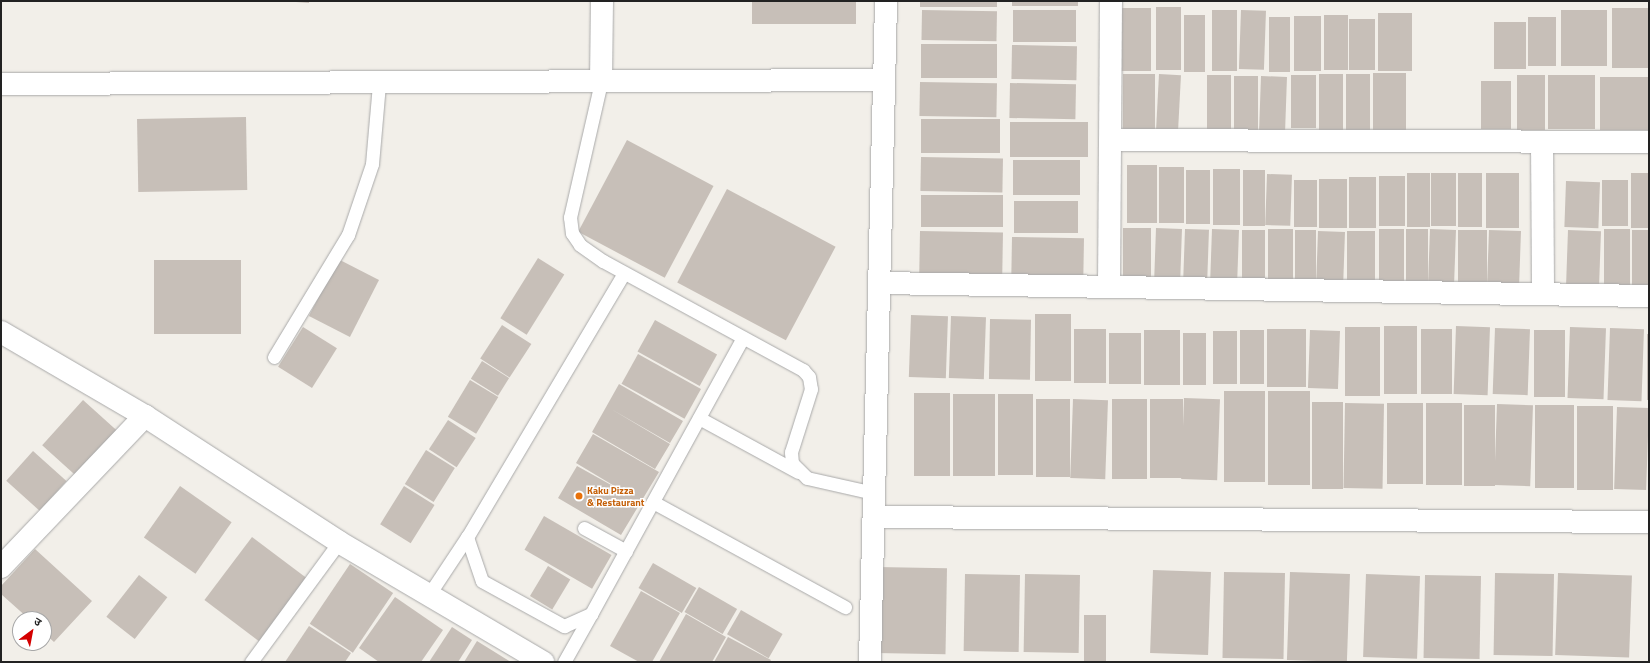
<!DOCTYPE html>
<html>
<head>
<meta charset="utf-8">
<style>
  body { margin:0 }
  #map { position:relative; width:1650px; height:663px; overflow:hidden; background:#f2efe9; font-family:"Titillium Web","Noto Sans Devanagari",sans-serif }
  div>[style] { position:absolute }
  .building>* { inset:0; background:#c7bfb8; transform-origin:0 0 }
  .roads { filter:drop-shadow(0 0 1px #a9a9a9) drop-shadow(0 0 1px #a9a9a9) }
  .lane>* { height:13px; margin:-6.5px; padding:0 6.5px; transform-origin:6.5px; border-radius:6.5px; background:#fff }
  .street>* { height:22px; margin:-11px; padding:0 11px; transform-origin:11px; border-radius:11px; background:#fff }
  .dots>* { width:11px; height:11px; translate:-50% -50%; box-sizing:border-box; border:2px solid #fff; border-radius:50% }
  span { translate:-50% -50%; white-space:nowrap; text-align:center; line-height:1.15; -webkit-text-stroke:3px #fff; paint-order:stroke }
  .food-label { font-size:10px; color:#c56008; font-weight:700 }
  .left { translate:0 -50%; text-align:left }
  .frame { position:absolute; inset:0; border:2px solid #222; pointer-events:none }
  .north { position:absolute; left:12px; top:611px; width:40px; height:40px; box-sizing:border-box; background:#fff; border:1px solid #a7a7a7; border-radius:50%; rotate:32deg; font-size:11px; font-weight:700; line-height:16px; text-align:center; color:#222 }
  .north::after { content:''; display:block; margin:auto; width:14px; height:18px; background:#d40000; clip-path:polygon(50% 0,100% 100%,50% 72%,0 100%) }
</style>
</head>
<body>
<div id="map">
  <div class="building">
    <i style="clip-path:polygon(296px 1px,309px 1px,309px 3px,296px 2px)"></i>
    <i style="left:752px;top:1px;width:104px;height:23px"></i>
    <i style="left:920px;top:1px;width:77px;height:6px"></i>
    <i style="left:1012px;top:1px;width:66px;height:5px"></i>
    <i style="left:1156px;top:7px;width:25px;height:63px"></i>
    <i style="left:1121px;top:8px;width:30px;height:63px"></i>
    <i style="left:1612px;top:8px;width:37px;height:60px"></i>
    <i style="left:922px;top:10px;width:75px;height:30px;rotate:1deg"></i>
    <i style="left:1013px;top:10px;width:63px;height:32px"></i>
    <i style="left:1212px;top:10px;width:25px;height:61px"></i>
    <i style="left:1241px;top:10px;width:25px;height:59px;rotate:2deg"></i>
    <i style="left:1561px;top:10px;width:46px;height:56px"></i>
    <i style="left:1378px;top:13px;width:34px;height:58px"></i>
    <i style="left:1184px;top:15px;width:21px;height:57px"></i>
    <i style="left:1324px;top:15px;width:24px;height:55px"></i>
    <i style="left:1294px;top:16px;width:27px;height:55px"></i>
    <i style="left:1269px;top:17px;width:21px;height:55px"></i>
    <i style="left:1528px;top:17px;width:28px;height:49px"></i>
    <i style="left:1349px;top:19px;width:26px;height:51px"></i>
    <i style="left:1494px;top:22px;width:32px;height:47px"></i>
    <i style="left:921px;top:44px;width:76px;height:34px"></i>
    <i style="left:1012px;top:45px;width:65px;height:34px;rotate:1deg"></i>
    <i style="left:1373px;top:73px;width:33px;height:57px"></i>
    <i style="left:1123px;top:74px;width:32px;height:58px"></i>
    <i style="left:1159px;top:74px;width:22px;height:57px;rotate:3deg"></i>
    <i style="left:1343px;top:74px;width:57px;height:24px;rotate:90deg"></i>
    <i style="left:1346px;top:74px;width:24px;height:56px"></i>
    <i style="left:1207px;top:75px;width:24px;height:56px"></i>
    <i style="left:1291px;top:75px;width:25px;height:53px"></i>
    <i style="left:1517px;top:75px;width:28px;height:55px"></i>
    <i style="left:1548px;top:75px;width:47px;height:54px"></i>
    <i style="left:1234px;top:76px;width:24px;height:55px"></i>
    <i style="left:1261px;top:76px;width:26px;height:54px;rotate:2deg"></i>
    <i style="left:1600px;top:77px;width:49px;height:53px"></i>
    <i style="left:1481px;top:81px;width:30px;height:48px"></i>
    <i style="left:920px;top:82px;width:77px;height:34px;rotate:1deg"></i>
    <i style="left:1010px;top:83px;width:66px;height:35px;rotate:1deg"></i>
    <i style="left:246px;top:117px;width:73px;height:109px;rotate:89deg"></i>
    <i style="left:921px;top:119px;width:79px;height:34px"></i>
    <i style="left:1010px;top:122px;width:78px;height:35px"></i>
    <i style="left:627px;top:140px;width:98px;height:104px;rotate:28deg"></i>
    <i style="left:921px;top:157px;width:82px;height:34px;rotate:1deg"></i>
    <i style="left:1013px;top:160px;width:67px;height:35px"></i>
    <i style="left:1127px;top:165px;width:30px;height:58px"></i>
    <i style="left:1159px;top:167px;width:25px;height:56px"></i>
    <i style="left:1213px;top:169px;width:27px;height:56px"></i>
    <i style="left:1186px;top:170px;width:24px;height:54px"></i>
    <i style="left:1243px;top:170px;width:22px;height:56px"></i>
    <i style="left:1407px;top:173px;width:23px;height:54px"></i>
    <i style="left:1431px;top:173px;width:25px;height:53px"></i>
    <i style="left:1458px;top:173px;width:24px;height:54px"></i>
    <i style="left:1486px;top:173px;width:33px;height:55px"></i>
    <i style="left:1631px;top:173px;width:18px;height:55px"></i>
    <i style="left:1267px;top:174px;width:25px;height:51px;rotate:2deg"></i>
    <i style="left:1379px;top:176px;width:26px;height:50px"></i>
    <i style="left:1349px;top:177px;width:27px;height:51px"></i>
    <i style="left:1319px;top:179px;width:28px;height:49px"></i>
    <i style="left:1294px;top:180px;width:23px;height:47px"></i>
    <i style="left:1602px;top:180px;width:26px;height:46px"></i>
    <i style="left:1566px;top:181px;width:34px;height:46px;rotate:2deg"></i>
    <i style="left:727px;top:189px;width:123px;height:106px;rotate:28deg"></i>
    <i style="left:921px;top:195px;width:82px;height:32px"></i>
    <i style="left:1014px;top:201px;width:64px;height:32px"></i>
    <i style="left:1123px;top:228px;width:28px;height:49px"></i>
    <i style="left:1156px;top:228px;width:26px;height:51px;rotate:2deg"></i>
    <i style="left:1185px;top:229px;width:24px;height:50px;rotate:2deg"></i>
    <i style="left:1212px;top:229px;width:27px;height:53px;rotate:2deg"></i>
    <i style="left:1268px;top:229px;width:25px;height:54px"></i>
    <i style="left:1379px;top:229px;width:25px;height:57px"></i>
    <i style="left:1406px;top:229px;width:22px;height:57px"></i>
    <i style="left:1430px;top:229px;width:26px;height:60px;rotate:2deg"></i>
    <i style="left:1604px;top:229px;width:26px;height:63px"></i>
    <i style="left:1242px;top:230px;width:23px;height:52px"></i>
    <i style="left:1295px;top:230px;width:21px;height:53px"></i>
    <i style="left:1458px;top:230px;width:29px;height:58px"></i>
    <i style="left:1489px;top:230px;width:32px;height:55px;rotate:2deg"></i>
    <i style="left:1568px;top:230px;width:33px;height:62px;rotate:2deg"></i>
    <i style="left:1632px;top:230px;width:17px;height:61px"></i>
    <i style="left:920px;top:231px;width:83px;height:43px;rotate:1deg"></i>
    <i style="left:1318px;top:231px;width:27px;height:53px;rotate:2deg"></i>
    <i style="left:1347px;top:231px;width:28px;height:57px"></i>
    <i style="left:1012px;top:237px;width:72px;height:39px;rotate:1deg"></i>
    <i style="left:538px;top:258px;width:31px;height:71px;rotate:32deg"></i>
    <i style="left:338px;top:259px;width:46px;height:64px;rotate:27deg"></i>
    <i style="left:154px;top:260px;width:87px;height:74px"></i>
    <i style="left:1035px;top:314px;width:36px;height:67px"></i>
    <i style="left:911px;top:315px;width:37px;height:62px;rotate:2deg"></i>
    <i style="left:951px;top:316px;width:35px;height:62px;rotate:2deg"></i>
    <i style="left:990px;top:319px;width:41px;height:60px;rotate:1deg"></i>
    <i style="left:655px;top:320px;width:71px;height:36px;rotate:29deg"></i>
    <i style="left:502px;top:325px;width:35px;height:40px;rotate:33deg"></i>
    <i style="left:1384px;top:326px;width:33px;height:68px"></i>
    <i style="left:1456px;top:326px;width:34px;height:68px;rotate:2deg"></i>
    <i style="left:303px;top:327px;width:40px;height:47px;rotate:32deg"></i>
    <i style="left:1345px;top:327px;width:35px;height:69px"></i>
    <i style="left:1570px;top:327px;width:36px;height:71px;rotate:2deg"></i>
    <i style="left:1495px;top:328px;width:35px;height:66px;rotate:2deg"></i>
    <i style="left:1610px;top:328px;width:34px;height:72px;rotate:2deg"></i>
    <i style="left:1074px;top:329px;width:32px;height:54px"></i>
    <i style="left:1267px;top:329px;width:39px;height:58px"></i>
    <i style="left:1421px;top:329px;width:31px;height:65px"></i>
    <i style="left:1144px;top:330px;width:36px;height:55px"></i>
    <i style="left:1240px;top:330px;width:24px;height:54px"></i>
    <i style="left:1310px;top:330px;width:30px;height:58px;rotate:2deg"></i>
    <i style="left:1534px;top:330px;width:31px;height:67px"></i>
    <i style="left:1213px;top:331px;width:24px;height:53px"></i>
    <i style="left:1109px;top:333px;width:32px;height:51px"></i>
    <i style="left:1183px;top:333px;width:23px;height:52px"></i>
    <i style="left:1647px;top:334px;width:2px;height:66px"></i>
    <i style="left:638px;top:354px;width:72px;height:34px;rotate:29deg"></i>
    <i style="left:482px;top:361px;width:32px;height:21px;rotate:32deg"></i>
    <i style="left:470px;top:380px;width:33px;height:43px;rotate:31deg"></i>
    <i style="clip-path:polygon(619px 384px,683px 421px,670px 443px,611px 409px,670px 444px,655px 469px,592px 432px)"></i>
    <i style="left:1224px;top:391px;width:41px;height:91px"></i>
    <i style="left:1268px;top:391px;width:42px;height:94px"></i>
    <i style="left:914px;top:393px;width:36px;height:83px"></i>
    <i style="left:953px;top:394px;width:42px;height:82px"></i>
    <i style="left:998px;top:394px;width:35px;height:81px"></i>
    <i style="left:1184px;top:398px;width:36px;height:81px;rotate:2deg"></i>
    <i style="left:1036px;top:399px;width:34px;height:78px"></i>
    <i style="left:1073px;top:399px;width:35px;height:79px;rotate:2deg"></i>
    <i style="left:1112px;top:399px;width:35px;height:80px"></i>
    <i style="left:1150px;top:399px;width:33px;height:79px"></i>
    <i style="left:83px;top:400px;width:47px;height:61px;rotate:42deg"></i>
    <i style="left:1312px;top:402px;width:31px;height:87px"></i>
    <i style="left:1345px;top:403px;width:39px;height:85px;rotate:1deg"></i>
    <i style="left:1387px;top:403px;width:36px;height:81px"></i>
    <i style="left:1426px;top:403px;width:36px;height:82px"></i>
    <i style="left:1497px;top:404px;width:36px;height:81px;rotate:2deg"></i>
    <i style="left:1464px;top:405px;width:31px;height:81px"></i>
    <i style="left:1535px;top:405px;width:39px;height:83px"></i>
    <i style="left:1577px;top:406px;width:36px;height:84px"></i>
    <i style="left:1617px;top:407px;width:32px;height:82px;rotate:2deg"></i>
    <i style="left:448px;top:420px;width:33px;height:35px;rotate:33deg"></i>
    <i style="clip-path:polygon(593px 434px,659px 472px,621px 535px,558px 498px,577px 466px,631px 496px,576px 463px)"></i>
    <i style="left:426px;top:450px;width:34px;height:40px;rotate:32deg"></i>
    <i style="left:33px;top:451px;width:45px;height:40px;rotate:42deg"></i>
    <i style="left:180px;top:486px;width:63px;height:63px;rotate:35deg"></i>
    <i style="left:404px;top:486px;width:36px;height:45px;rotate:32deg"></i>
    <i style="left:544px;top:516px;width:78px;height:39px;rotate:30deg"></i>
    <i style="left:252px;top:537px;width:72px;height:79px;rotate:37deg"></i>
    <i style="clip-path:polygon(35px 549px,92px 601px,54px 642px,44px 633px,44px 619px,29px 619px,1px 594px,1px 586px)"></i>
    <i style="left:653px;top:563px;width:50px;height:29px;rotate:30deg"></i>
    <i style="left:350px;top:564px;width:52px;height:72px;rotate:34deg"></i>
    <i style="left:548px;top:566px;width:26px;height:35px;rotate:31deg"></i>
    <i style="left:877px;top:567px;width:70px;height:86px;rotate:1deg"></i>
    <i style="left:1153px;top:570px;width:58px;height:83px;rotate:2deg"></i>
    <i style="left:1224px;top:572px;width:61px;height:86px;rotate:1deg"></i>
    <i style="left:1290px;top:572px;width:60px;height:88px;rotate:2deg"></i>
    <i style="left:1495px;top:573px;width:59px;height:82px;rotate:1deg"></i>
    <i style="left:1558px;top:573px;width:74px;height:82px;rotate:2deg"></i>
    <i style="left:965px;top:574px;width:55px;height:77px;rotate:1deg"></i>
    <i style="left:1025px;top:574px;width:55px;height:78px;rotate:1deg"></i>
    <i style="left:1366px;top:574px;width:54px;height:83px;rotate:2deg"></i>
    <i style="left:139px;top:575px;width:36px;height:53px;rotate:38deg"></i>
    <i style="left:1425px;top:575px;width:56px;height:83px;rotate:1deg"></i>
    <i style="left:699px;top:587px;width:44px;height:29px;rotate:30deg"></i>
    <i style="clip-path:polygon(641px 591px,680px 613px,652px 662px,639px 662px,610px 646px)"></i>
    <i style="clip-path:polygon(395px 597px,443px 630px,421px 662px,379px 662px,359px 648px)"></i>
    <i style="left:741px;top:610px;width:48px;height:28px;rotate:30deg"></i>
    <i style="clip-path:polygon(686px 614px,726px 637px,712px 662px,659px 662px)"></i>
    <i style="left:1084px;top:615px;width:22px;height:47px"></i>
    <i style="clip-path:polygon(309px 626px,351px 653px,345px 662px,285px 662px)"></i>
    <i style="clip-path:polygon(452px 627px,472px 640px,458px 662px,429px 662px)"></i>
    <i style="clip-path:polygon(728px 637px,771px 660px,770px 662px,714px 662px)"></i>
    <i style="clip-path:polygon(477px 641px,511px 662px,464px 662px)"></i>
  </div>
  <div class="roads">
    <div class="lane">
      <i style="left:601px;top:82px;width:139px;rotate:102.9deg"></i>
      <i style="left:570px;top:217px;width:16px;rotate:83deg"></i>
      <i style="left:572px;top:233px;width:14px;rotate:56deg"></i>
      <i style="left:580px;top:245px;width:28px;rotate:35deg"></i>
      <i style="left:603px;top:261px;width:228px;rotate:28.6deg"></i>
      <i style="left:803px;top:370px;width:9px;rotate:49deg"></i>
      <i style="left:809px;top:377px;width:12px;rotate:81deg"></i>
      <i style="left:811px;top:389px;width:66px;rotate:107.6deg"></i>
      <i style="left:791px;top:452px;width:11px;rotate:85deg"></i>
      <i style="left:792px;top:463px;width:21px;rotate:45deg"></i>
      <i style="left:807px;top:478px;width:69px;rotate:12.6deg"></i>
      <i style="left:624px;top:273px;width:307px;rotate:120.7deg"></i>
      <i style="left:467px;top:537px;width:46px;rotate:71.2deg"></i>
      <i style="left:482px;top:581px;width:94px;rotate:28.8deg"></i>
      <i style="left:564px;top:626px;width:30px;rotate:-24deg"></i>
      <i style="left:591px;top:614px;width:315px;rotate:-61.2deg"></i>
      <i style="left:274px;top:357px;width:143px;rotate:-58.8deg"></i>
      <i style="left:348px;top:235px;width:75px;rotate:-71.3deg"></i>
      <i style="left:372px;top:164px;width:80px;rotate:-85deg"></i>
      <i style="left:699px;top:418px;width:113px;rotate:28.6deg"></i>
      <i style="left:653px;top:502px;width:219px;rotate:28.7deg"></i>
      <i style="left:584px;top:528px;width:48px;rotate:28.7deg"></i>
      <i style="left:428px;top:596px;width:71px;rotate:-56.5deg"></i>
      <i style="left:251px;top:662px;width:149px;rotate:-53.7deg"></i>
      <i style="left:564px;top:662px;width:55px;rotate:-60.6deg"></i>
    </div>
    <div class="street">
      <i style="left:601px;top:82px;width:81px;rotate:-89.3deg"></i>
      <i style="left:1px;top:84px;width:883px;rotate:-0.26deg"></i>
      <i style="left:1110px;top:140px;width:539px;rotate:0.21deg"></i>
      <i style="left:1542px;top:142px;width:152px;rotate:89.6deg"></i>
      <i style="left:880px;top:283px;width:769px;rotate:0.97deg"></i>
      <i style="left:1109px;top:287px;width:286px;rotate:-89.6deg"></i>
      <i style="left:1px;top:332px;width:167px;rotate:30.3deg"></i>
      <i style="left:145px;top:416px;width:231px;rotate:33deg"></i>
      <i style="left:339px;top:542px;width:237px;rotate:30.5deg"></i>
      <i style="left:874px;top:517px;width:775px;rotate:0.37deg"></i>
      <i style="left:1px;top:567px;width:209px;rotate:-46.4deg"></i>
      <i style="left:870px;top:662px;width:661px;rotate:-88.61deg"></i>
    </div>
  </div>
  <div class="dots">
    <i style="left:579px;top:496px;background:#e8710a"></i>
  </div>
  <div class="food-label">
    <span class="left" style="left:587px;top:496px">Kaku Pizza<br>&amp; Restaurant</span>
  </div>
  <div class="frame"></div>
  <div class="north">उ</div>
</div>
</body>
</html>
